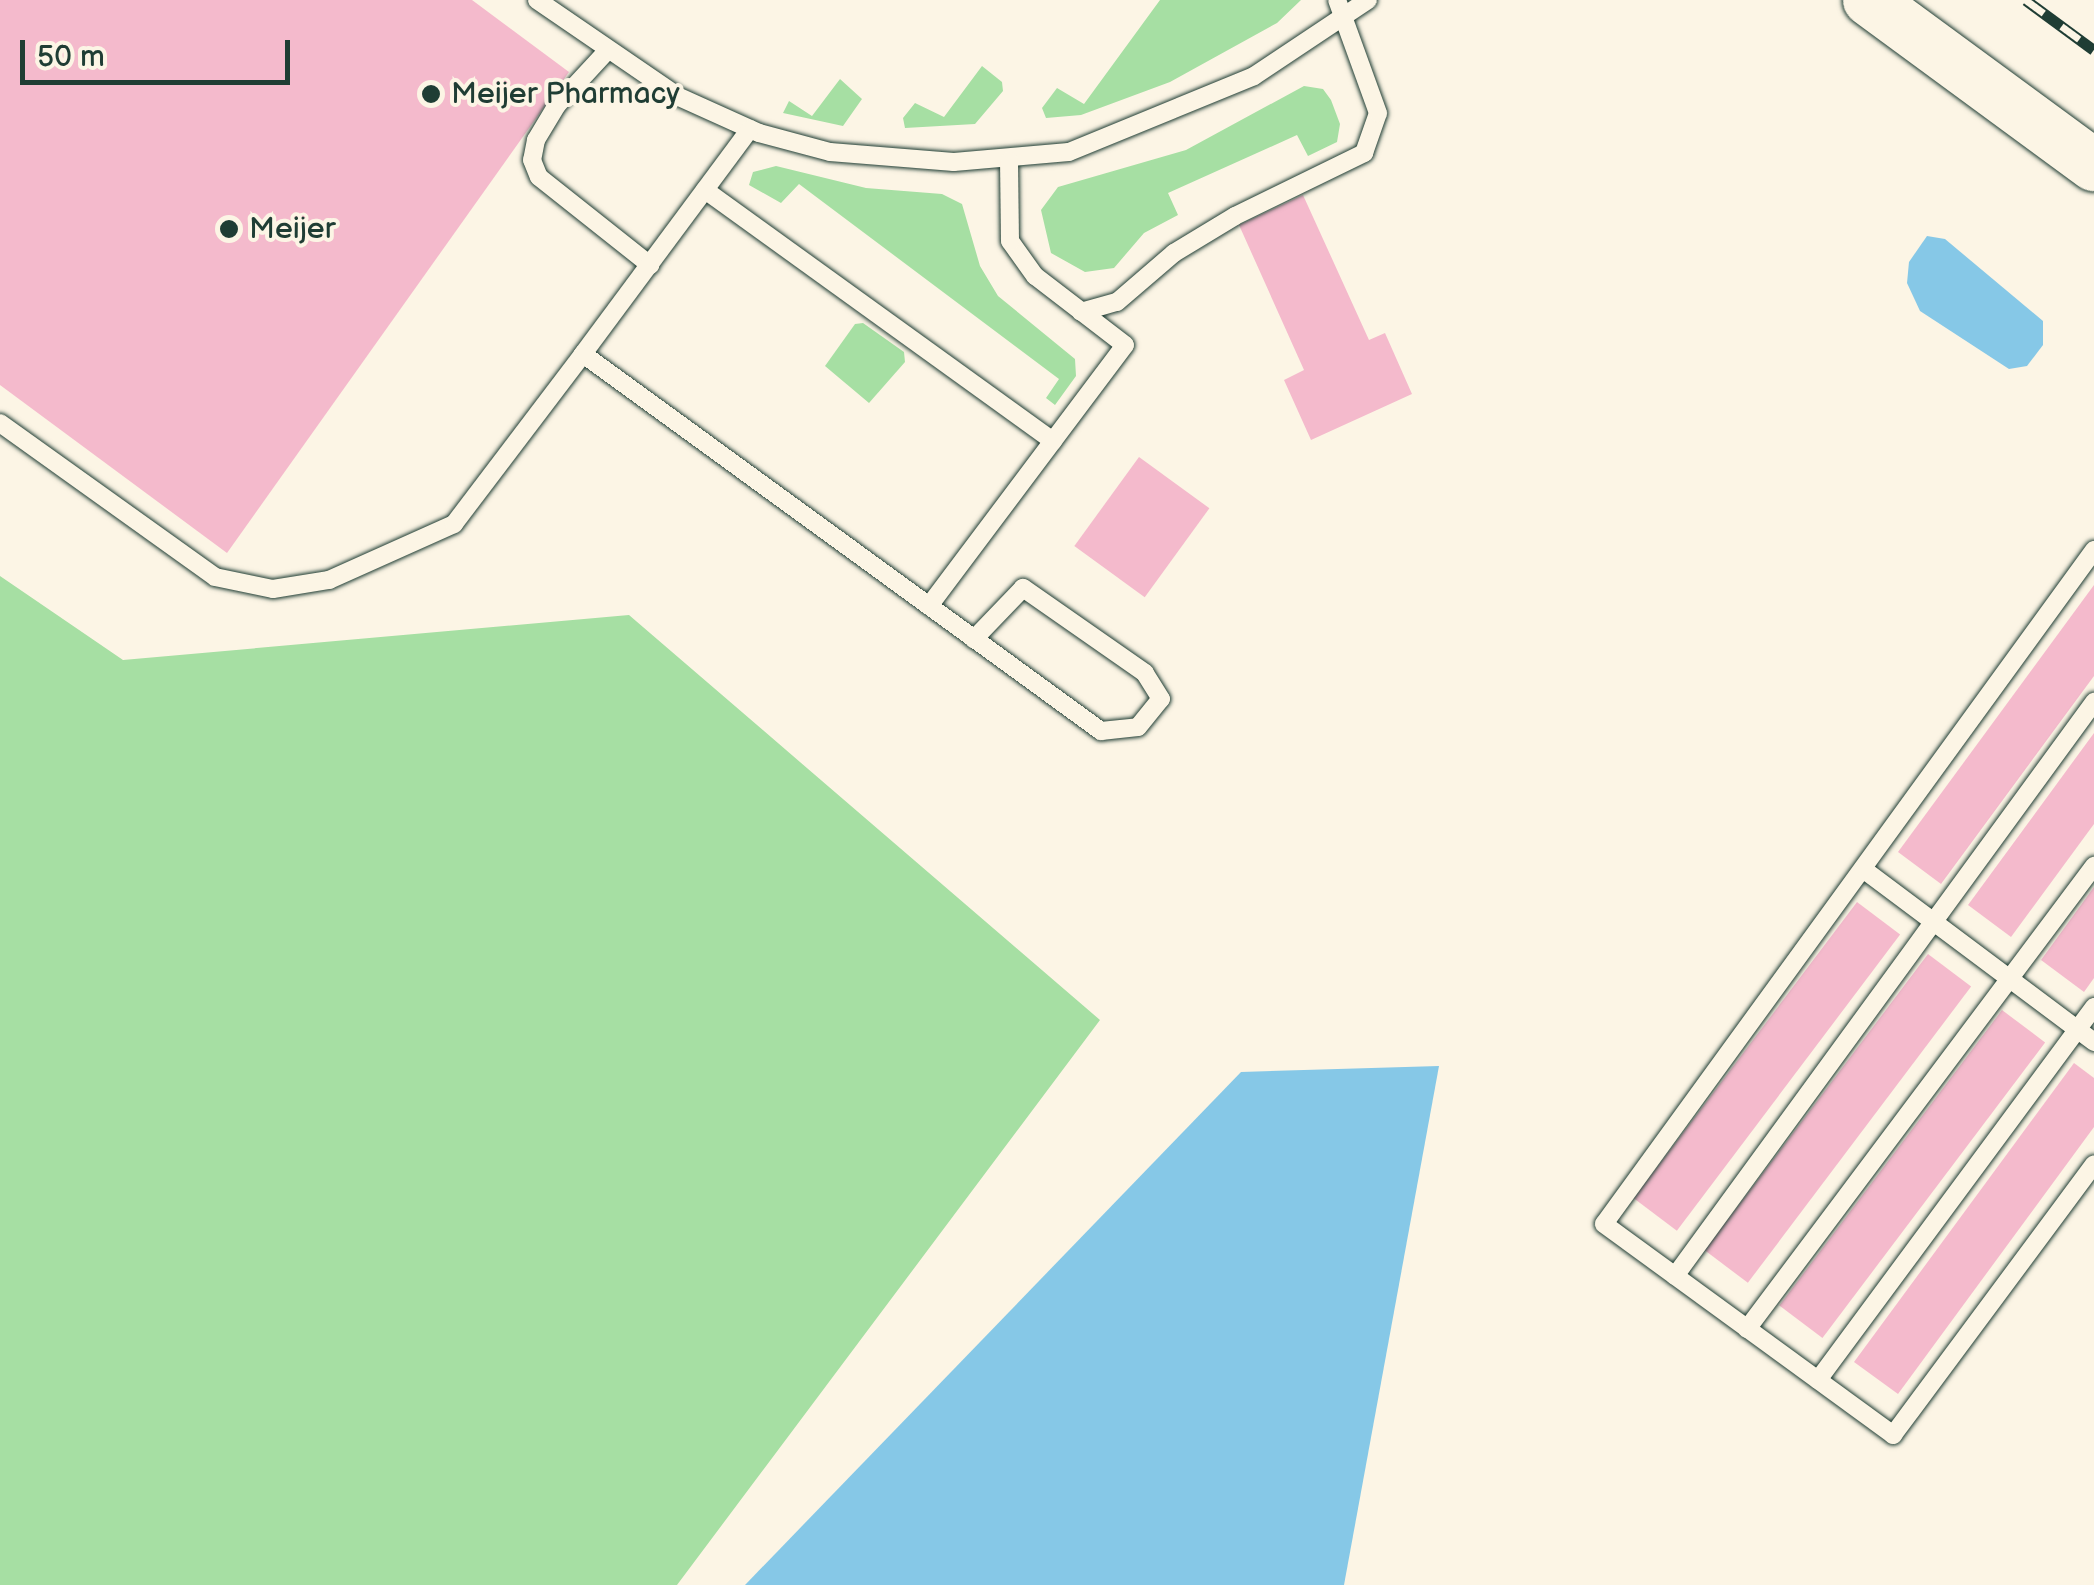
<!DOCTYPE html>
<html>
<head>
<meta charset="utf-8">
<style>
  body { margin:0 }
  #map { position:relative; width:2094px; height:1585px; overflow:hidden; background:#fcf5e5; font-family:"Balsamiq Sans",sans-serif }
  div>[style] { position:absolute }
  .green>* { inset:0; background:#a6dfa3 }
  .water>* { inset:0; background:#86c8e7 }
  .building>* { inset:0; background:#f4bacc; transform-origin:0 0 }
  .roads { filter:drop-shadow(0 0 2px #1f3d34) drop-shadow(0 0 2px #1f3d34) }
  .lane>* { height:18px; margin:-9px; padding:0 9px; transform-origin:9px; border-radius:9px; background:#fcf5e5 }
  .secondary>* { height:52px; margin:-26px; padding:0 26px; transform-origin:26px; border-radius:26px; background:#fcf5e5 }
  .rail>* { height:11px; margin-top:-5.5px; transform-origin:0; background:repeating-linear-gradient(90deg,#fcf5e5 0 22px,#1f3d34 0 44px); box-sizing:border-box; border-block:2px solid #1f3d34 }
  .dots>* { width:28px; height:28px; translate:-50% -50%; box-sizing:border-box; border:5px solid #fcf5e5; border-radius:50% }
  span { translate:-50% -50%; white-space:nowrap; text-align:center; line-height:1.15; -webkit-text-stroke:8px #fcf5e5; paint-order:stroke }
  .poi-label { font-size:30px; color:#1f3d34 }
  .left { translate:0 -50%; text-align:left }
  .scale { position:absolute; left:20px; top:40px; width:270px; height:45px; box-sizing:border-box; border:5px solid #1f3d34; border-top:0; padding-left:12px; font-size:30px; line-height:35px; white-space:nowrap; color:#1f3d34; -webkit-text-stroke:8px #fcf5e5; paint-order:stroke }
</style>
</head>
<body>
<div id="map">
  <div class="green">
    <i style="clip-path:polygon(1160px 0,1301px 0,1277px 23px,1170px 82px,1081px 115px,1046px 118px,1042px 108px,1057px 88px,1084px 104px)"></i>
    <i style="clip-path:polygon(982px 66px,1002px 82px,1003px 91px,975px 124px,905px 128px,903px 118px,915px 103px,944px 117px)"></i>
    <i style="clip-path:polygon(840px 79px,862px 99px,843px 126px,783px 113px,789px 101px,812px 116px)"></i>
    <i style="clip-path:polygon(1304px 86px,1323px 89px,1331px 100px,1340px 124px,1337px 142px,1308px 156px,1297px 135px,1168px 193px,1178px 215px,1144px 233px,1114px 268px,1085px 272px,1051px 253px,1041px 210px,1058px 187px,1186px 150px)"></i>
    <i style="clip-path:polygon(776px 166px,866px 188px,942px 194px,962px 204px,980px 266px,998px 296px,1075px 359px,1076px 376px,1055px 405px,1046px 398px,1059px 379px,799px 184px,781px 203px,749px 185px,753px 172px)"></i>
    <i style="clip-path:polygon(863px 323px,904px 352px,905px 362px,869px 403px,825px 366px,855px 324px)"></i>
    <i style="clip-path:polygon(0 576px,123px 660px,629px 615px,1100px 1020px,677px 1585px,0 1585px)"></i>
  </div>
  <div class="water">
    <i style="clip-path:polygon(1927px 236px,1945px 239px,2043px 321px,2043px 345px,2027px 366px,2009px 369px,1920px 311px,1907px 283px,1909px 262px)"></i>
    <i style="clip-path:polygon(1439px 1066px,1344px 1585px,745px 1585px,1241px 1072px)"></i>
  </div>
  <div class="building">
    <i style="clip-path:polygon(0 0,472px 0,569px 72px,227px 553px,0 385px)"></i>
    <i style="clip-path:polygon(1303px 195px,1369px 340px,1385px 333px,1412px 394px,1311px 440px,1284px 380px,1304px 370px,1239px 225px)"></i>
    <i style="left:1139px;top:457px;width:87px;height:110px;rotate:36deg"></i>
    <i style="clip-path:polygon(2094px 585px,2094px 676px,1941px 884px,1898px 852px)"></i>
    <i style="clip-path:polygon(2094px 733px,2094px 824px,2011px 937px,1968px 905px)"></i>
    <i style="clip-path:polygon(2094px 887px,2094px 978px,2084px 992px,2041px 960px)"></i>
    <i style="left:1857px;top:902px;width:54px;height:371px;rotate:37deg"></i>
    <i style="left:1928px;top:954px;width:54px;height:371px;rotate:37deg"></i>
    <i style="left:2002px;top:1010px;width:54px;height:370px;rotate:37deg"></i>
    <i style="clip-path:polygon(2074px 1063px,2094px 1078px,2094px 1127px,1898px 1394px,1854px 1362px)"></i>
  </div>
  <div class="roads">
    <div class="lane">
      <i style="left:537px;top:0;width:170px;rotate:34.4deg"></i>
      <i style="left:677px;top:96px;width:90px;rotate:24.3deg"></i>
      <i style="left:759px;top:133px;width:73px;rotate:15deg"></i>
      <i style="left:830px;top:152px;width:124px;rotate:4.6deg"></i>
      <i style="left:954px;top:162px;width:115px;rotate:-5deg"></i>
      <i style="left:1069px;top:152px;width:200px;rotate:-22.3deg"></i>
      <i style="left:1254px;top:76px;width:137px;rotate:-33.7deg"></i>
      <i style="left:607px;top:51px;width:74px;rotate:132.8deg"></i>
      <i style="left:557px;top:105px;width:41px;rotate:121deg"></i>
      <i style="left:536px;top:140px;width:20px;rotate:101deg"></i>
      <i style="left:532px;top:160px;width:18px;rotate:68deg"></i>
      <i style="left:539px;top:177px;width:142px;rotate:38.4deg"></i>
      <i style="left:705px;top:190px;width:429px;rotate:35.8deg"></i>
      <i style="left:1081px;top:312px;width:37px;rotate:-16deg"></i>
      <i style="left:1117px;top:302px;width:75px;rotate:-40.7deg"></i>
      <i style="left:1174px;top:253px;width:71px;rotate:-31.2deg"></i>
      <i style="left:1235px;top:216px;width:144px;rotate:-26deg"></i>
      <i style="left:1364px;top:153px;width:42px;rotate:-70.7deg"></i>
      <i style="left:1378px;top:113px;width:120px;rotate:-109.9deg"></i>
      <i style="left:583px;top:354px;width:280px;rotate:-53.4deg"></i>
      <i style="left:0;top:423px;width:264px;rotate:35.6deg"></i>
      <i style="left:215px;top:577px;width:59px;rotate:11.7deg"></i>
      <i style="left:273px;top:589px;width:57px;rotate:-9.1deg"></i>
      <i style="left:329px;top:580px;width:137px;rotate:-24.1deg"></i>
      <i style="left:454px;top:524px;width:213px;rotate:-52.8deg"></i>
      <i style="left:583px;top:354px;width:641px;rotate:36.05deg"></i>
      <i style="left:1101px;top:731px;width:37px;rotate:-6deg"></i>
      <i style="left:1138px;top:727px;width:36px;rotate:-51deg"></i>
      <i style="left:1161px;top:699px;width:31px;rotate:-122deg"></i>
      <i style="left:1145px;top:673px;width:149px;rotate:-145.1deg"></i>
      <i style="left:1023px;top:588px;width:71px;rotate:133.9deg"></i>
      <i style="left:2094px;top:550px;width:833px;rotate:126.02deg"></i>
      <i style="left:1604px;top:1224px;width:358px;rotate:36.1deg"></i>
      <i style="left:1893px;top:1435px;width:337px;rotate:-53.4deg"></i>
      <i style="left:929px;top:606px;width:326px;rotate:-53.1deg"></i>
      <i style="left:1125px;top:345px;width:113px;rotate:-142.5deg"></i>
      <i style="left:1035px;top:276px;width:43px;rotate:-125.5deg"></i>
      <i style="left:1010px;top:241px;width:80px;rotate:-90.7deg"></i>
      <i style="left:1863px;top:869px;width:289px;rotate:36.8deg"></i>
      <i style="left:1675px;top:1276px;width:711px;rotate:-53.87deg"></i>
      <i style="left:1747px;top:1329px;width:579px;rotate:-53.15deg"></i>
      <i style="left:1818px;top:1380px;width:464px;rotate:-53.5deg"></i>
    </div>
    <div class="secondary">
      <i style="left:1869px;top:0;width:279px;rotate:36.3deg"></i>
    </div>
  </div>
  <div class="rail">
    <i style="left:2026px;top:0;width:84px;rotate:36.3deg"></i>
  </div>
  <div class="dots">
    <i style="left:431px;top:94px;background:#1f3d34"></i>
    <i style="left:229px;top:229px;background:#1f3d34"></i>
  </div>
  <div class="poi-label">
    <span class="left" style="left:451px;top:94px">Meijer Pharmacy</span>
    <span class="left" style="left:249px;top:229px">Meijer</span>
  </div>
  <div class="scale">50 m</div>
</div>
</body>
</html>
